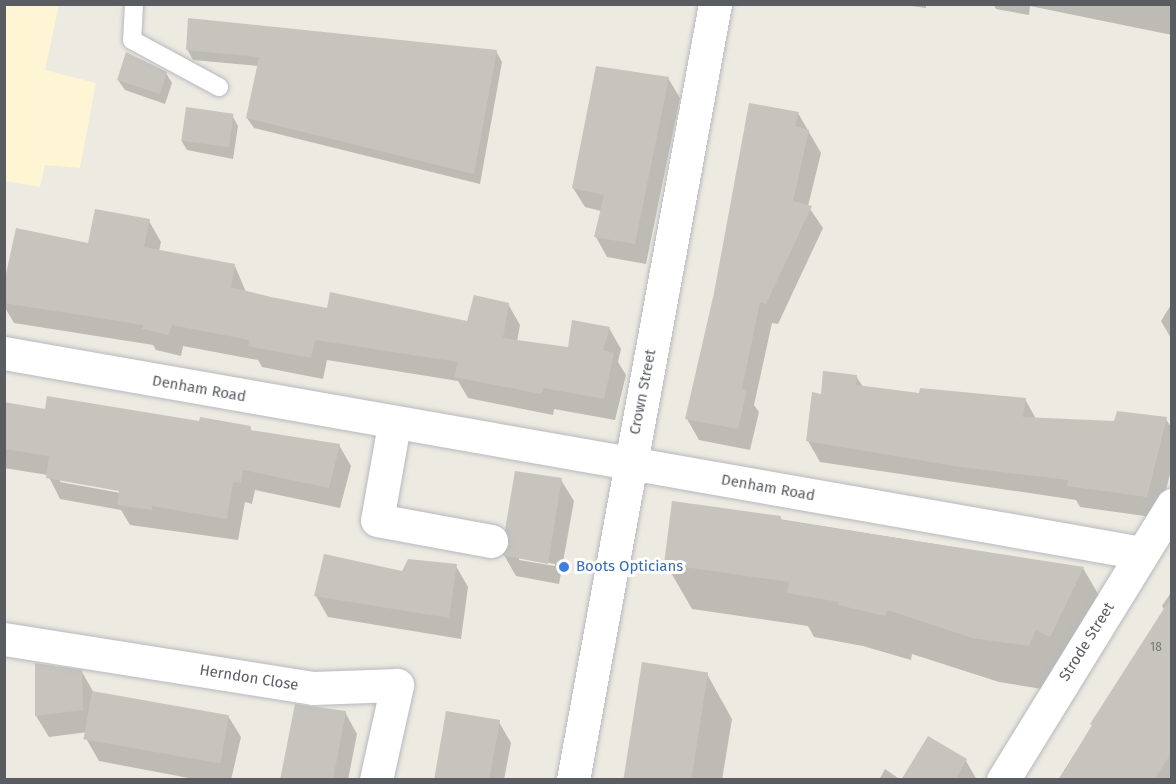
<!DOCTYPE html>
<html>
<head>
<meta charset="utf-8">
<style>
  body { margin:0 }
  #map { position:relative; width:1176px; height:784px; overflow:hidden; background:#edeae1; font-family:"Fira Sans",sans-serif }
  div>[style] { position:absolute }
  .commercial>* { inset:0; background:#fef5d4 }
  .shadow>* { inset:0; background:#0003 }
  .building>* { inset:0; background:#c7c4be; transform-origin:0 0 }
  .roads { filter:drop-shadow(0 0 2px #b6b9be) drop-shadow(0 0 2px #b6b9be) }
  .service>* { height:18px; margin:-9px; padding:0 9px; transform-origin:9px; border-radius:9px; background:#fff }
  .minor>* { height:33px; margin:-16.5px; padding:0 16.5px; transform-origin:16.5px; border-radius:16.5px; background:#fff }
  .dots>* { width:16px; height:16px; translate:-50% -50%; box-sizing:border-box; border:3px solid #fff; border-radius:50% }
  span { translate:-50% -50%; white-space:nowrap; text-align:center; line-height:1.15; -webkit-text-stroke:6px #fff; paint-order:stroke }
  .number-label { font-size:12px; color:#747779 }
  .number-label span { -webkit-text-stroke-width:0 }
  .street-label { font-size:15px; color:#595d62 }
  .shop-label { font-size:15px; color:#366cbe }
  .left { translate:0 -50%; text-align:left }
  .frame { position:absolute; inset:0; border:6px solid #595d62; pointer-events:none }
</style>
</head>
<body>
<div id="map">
  <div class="commercial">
    <i style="clip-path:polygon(5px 4px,59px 5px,45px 70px,96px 83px,80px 168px,45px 165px,40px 187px,5px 181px)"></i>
  </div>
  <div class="shadow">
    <i style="clip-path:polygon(896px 4px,926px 4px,926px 8px)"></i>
    <i style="clip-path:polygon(993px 4px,1172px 4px,1172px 35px,1030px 6px,1029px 15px,996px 9px)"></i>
    <i style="clip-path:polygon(187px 49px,496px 51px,502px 62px,480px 184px,254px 128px,247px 118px,259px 66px,193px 60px)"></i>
    <i style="clip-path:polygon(166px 73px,172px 83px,165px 104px,125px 90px,118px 80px)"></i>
    <i style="clip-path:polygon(668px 78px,680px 98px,646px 264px,607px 257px,596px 237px,601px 211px,585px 207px,573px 188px)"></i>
    <i style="clip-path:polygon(798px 113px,821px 153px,808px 206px,823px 228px,778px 324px,772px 323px,754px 405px,759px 412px,750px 450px,699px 440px,687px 419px)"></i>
    <i style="clip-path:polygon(232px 115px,238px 126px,233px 159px,187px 150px,181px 140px)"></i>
    <i style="clip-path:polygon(149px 221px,161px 242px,159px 251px,235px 266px,246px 292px,329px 310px,468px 323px,508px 304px,520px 325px,517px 342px,569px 349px,609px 328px,621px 349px,618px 362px,626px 375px,615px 420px,554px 409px,553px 415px,468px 398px,458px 381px,327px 360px,323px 379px,262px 367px,258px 360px,183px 346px,181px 356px,156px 350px,153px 345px,14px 323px,4px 306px,4px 290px,89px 245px)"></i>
    <i style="clip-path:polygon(1172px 303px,1172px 340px,1161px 321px)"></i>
    <i style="clip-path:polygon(856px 376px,863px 387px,920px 395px,1025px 399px,1036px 419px,1116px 423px,1166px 419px,1172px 429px,1172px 466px,1159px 518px,1080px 507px,1076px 500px,820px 462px,808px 441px,823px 396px)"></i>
    <i style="clip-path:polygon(evenodd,4px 403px,46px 410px,250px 427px,252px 432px,339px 445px,351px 466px,340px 508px,255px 490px,252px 504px,245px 502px,238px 540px,130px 525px,121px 510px,60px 499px,48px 475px,4px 468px,4px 403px,60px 479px,126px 491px,126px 494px,60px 482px,60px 479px)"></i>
    <i style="clip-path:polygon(evenodd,561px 480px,574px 501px,559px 584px,516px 576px,504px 555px,561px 480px,519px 557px,555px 564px,555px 566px,519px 560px,519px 557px)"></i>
    <i style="clip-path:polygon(674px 502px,1083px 568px,1109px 613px,1054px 691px,999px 682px,912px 654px,911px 660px,863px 646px,814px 637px,808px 626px,692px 609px,666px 564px)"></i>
    <i style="clip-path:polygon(456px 566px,468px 587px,461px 639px,328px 617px,316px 596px,403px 573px)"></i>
    <i style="clip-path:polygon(1172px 591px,1172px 780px,1058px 780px,1165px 611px,1162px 606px)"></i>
    <i style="clip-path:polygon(82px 672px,94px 693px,228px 716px,241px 737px,231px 780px,199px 780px,99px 761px,87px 740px,88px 732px,49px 737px,36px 716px)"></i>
    <i style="clip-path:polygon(707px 674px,732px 719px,722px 780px,623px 780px)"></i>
    <i style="clip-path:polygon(345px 712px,357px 734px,348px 780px,282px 780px)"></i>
    <i style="clip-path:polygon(499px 722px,511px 743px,504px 780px,435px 780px)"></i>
    <i style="clip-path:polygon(966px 761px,977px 780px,903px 780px)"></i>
    <i style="clip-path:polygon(885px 769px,901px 780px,879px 780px)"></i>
  </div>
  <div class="building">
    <i style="clip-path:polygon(188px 18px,497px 50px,474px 174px,246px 118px,259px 57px,186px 50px)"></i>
    <i style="clip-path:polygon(126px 52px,167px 72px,160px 94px,117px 80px)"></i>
    <i style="clip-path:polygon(596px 66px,669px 77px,635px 244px,594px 237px,604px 195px,572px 188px)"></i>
    <i style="clip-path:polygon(749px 103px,799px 112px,795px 126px,809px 130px,793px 201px,812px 206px,766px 304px,760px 302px,742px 389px,747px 390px,738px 429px,685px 419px,714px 293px)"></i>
    <i style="left:186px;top:107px;width:48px;height:34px;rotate:8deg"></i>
    <i style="clip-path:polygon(95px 209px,150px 219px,144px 247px,235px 264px,231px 287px,271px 297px,327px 308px,330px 292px,467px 321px,474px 295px,509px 303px,503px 338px,568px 347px,572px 320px,610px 327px,603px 350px,614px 353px,604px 399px,543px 388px,541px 394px,454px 377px,458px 362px,315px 340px,311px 358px,248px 346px,249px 340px,172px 325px,169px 335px,142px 329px,143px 325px,4px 303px,4px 283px,16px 228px,88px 243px)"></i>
    <i style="clip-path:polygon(823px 371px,857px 375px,856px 385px,919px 393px,920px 388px,1026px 398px,1023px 417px,1114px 421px,1117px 411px,1167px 417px,1147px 497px,1067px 486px,1068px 480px,953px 466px,806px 441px,812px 392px,821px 394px)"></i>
    <i style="clip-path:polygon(47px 396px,199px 421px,200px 417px,251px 426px,250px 430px,340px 444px,329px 488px,243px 470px,241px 483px,233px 482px,227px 519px,152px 506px,152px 510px,117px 505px,119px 491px,46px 478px,49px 456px,4px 449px,4px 402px,45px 409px)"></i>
    <i style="clip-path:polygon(515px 471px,562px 478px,548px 564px,502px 555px,509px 544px,505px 530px)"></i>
    <i style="clip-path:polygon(672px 501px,781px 516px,781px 520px,1084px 567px,1050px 637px,1036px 630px,1029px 646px,972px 638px,887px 610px,885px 616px,838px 605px,839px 602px,787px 593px,789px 582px,664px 564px)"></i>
    <i style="clip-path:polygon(324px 554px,402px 571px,408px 559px,457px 564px,449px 618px,314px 596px)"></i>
    <i style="clip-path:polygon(1172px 596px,1172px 752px,1154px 780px,1059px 780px,1092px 725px,1090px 724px)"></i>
    <i style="left:642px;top:662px;width:67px;height:120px;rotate:9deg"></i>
    <i style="clip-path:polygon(35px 663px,82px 670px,83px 710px,35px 716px)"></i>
    <i style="left:92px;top:691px;width:139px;height:49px;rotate:10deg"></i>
    <i style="clip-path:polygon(295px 704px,346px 711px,333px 780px,280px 780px)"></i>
    <i style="clip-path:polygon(446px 711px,500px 720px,489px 780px,434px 780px)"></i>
    <i style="clip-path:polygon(928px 736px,967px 759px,955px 780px,901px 780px)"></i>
  </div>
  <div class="roads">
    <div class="service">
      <i style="left:134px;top:4px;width:36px;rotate:93deg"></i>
      <i style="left:132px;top:40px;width:99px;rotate:28.4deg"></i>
    </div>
    <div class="minor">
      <i style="left:4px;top:353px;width:1155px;rotate:9.97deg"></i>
      <i style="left:394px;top:424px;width:97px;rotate:100deg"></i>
      <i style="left:377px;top:520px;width:116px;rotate:10.4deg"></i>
      <i style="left:4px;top:639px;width:313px;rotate:9deg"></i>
      <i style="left:313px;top:688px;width:84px;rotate:-2deg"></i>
      <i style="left:397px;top:685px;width:97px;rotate:102.5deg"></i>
      <i style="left:573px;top:780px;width:789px;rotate:-79.63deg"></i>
      <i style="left:1003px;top:780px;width:323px;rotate:-58.4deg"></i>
    </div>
  </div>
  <div class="dots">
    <i style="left:564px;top:567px;background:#3f7fe0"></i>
  </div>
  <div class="number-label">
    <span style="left:1156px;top:648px">18</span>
  </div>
  <div class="street-label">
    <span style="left:199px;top:389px;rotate:10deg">Denham Road</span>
    <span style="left:643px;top:392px;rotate:-79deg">Crown Street</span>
    <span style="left:768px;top:488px;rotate:10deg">Denham Road</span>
    <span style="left:1087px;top:642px;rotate:-58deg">Strode Street</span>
    <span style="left:249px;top:678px;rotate:9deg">Herndon Close</span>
  </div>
  <div class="shop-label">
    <span class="left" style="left:576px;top:567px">Boots Opticians</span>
  </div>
  <div class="frame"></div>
</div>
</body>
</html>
